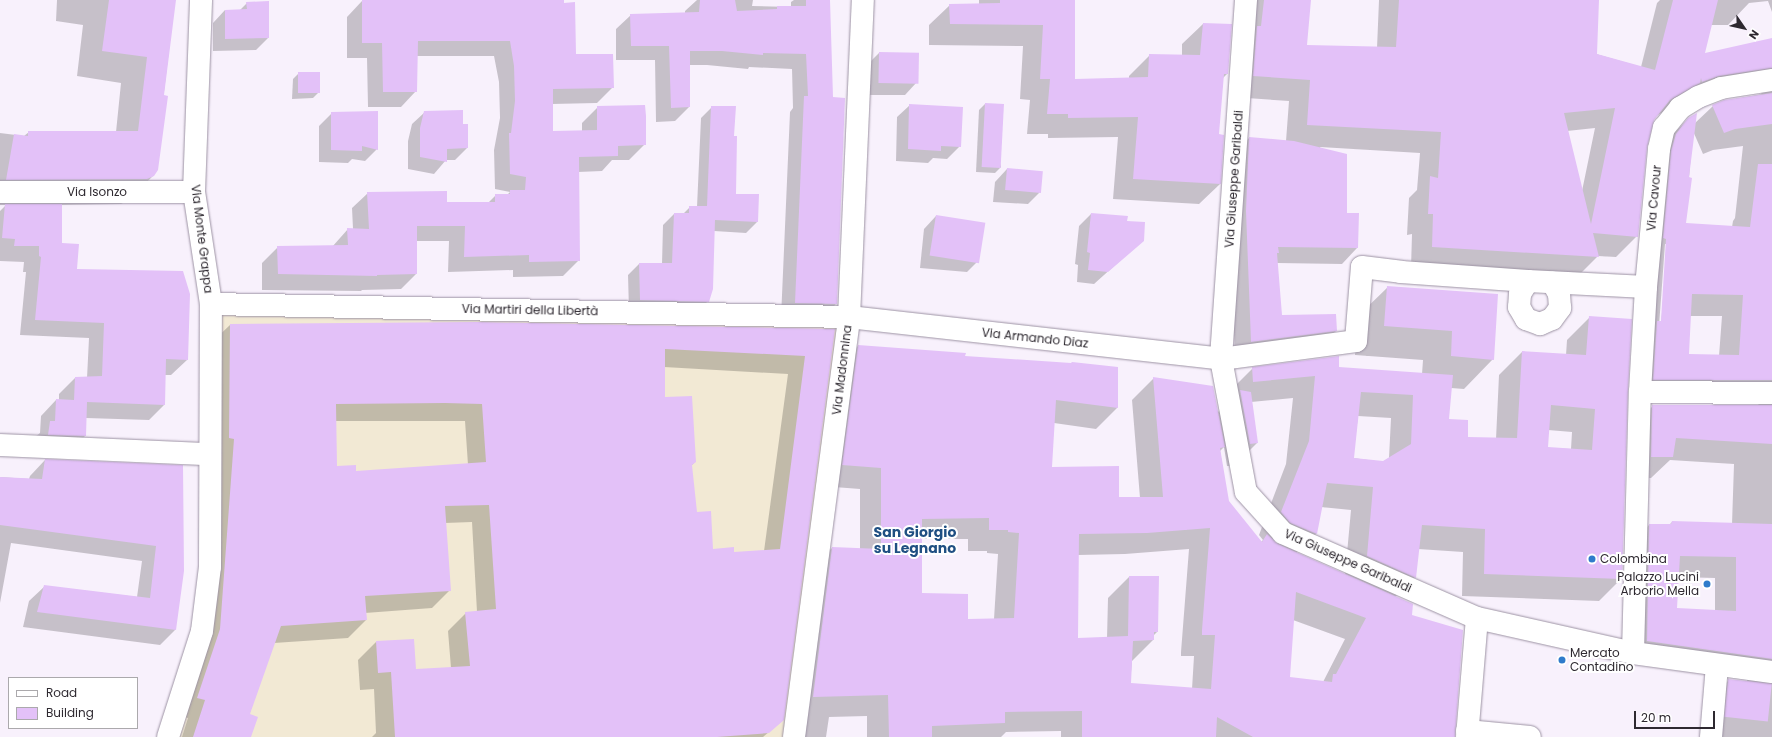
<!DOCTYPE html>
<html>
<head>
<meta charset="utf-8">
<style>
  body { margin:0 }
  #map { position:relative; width:1772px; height:737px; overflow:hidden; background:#f8f1fc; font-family:Poppins,sans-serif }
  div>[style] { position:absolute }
  .industrial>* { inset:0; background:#f2e9d4 }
  .shadow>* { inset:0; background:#0003 }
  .building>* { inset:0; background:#e3c1f8; transform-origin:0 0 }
  .roads { filter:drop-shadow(0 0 1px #9d93a4) drop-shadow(0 0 1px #9d93a4) }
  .minor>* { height:22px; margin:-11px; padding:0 11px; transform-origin:11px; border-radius:11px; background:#fff }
  .dots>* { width:11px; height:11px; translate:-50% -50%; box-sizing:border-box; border:2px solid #fff; border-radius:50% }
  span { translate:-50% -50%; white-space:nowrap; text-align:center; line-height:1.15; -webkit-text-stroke:4px #fff; paint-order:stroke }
  .street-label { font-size:12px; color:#2e2930 }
  .poi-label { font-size:12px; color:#2e2930 }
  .left { translate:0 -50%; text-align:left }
  .right { translate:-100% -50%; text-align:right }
  .quarter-label { font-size:14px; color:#1f4f82; font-weight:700 }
  .legend { position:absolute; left:8px; top:677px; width:130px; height:52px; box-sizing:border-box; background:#fff; border:1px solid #aba9ac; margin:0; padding:5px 7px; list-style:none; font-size:12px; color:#2e2930 }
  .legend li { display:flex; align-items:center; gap:8px; height:20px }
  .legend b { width:20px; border:1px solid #aba9ac }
  .north { position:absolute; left:1724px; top:8px; width:40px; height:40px; -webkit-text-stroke:3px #fff; paint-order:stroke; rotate:124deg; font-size:11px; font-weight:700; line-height:16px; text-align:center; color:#2e2930 }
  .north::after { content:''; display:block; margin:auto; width:14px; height:18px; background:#2e2930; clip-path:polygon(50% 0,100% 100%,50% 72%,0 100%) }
  .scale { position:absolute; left:1634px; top:711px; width:81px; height:18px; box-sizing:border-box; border:2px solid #2e2930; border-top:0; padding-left:5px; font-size:12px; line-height:14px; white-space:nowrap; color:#2e2930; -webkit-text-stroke:3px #fff; paint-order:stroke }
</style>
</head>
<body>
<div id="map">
  <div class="industrial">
    <i style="clip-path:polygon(220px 313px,844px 322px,786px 737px,175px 737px,211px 631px)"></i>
  </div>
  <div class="shadow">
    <i style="clip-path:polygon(57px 0,175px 0,154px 175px,127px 201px,121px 204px,61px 205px,61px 243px,76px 270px,187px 360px,171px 375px,165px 375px,164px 405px,149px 420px,86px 418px,85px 436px,69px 452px,35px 437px,40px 433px,41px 416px,56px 400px,59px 400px,59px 394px,75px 378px,87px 378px,89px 338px,20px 335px,26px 272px,23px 272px,24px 262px,0 261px,0 211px,6px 205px,0 205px,0 133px,24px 136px,29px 132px,116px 132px,121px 83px,77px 76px,83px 25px,56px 21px)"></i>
    <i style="clip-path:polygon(423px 0,563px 0,575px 55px,613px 87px,597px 103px,552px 104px,552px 132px,582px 131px,582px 123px,598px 107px,645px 144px,629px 160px,612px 160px,602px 171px,578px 172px,579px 260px,563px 276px,513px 277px,513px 270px,448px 272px,449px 241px,416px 241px,416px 274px,401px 289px,362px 290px,361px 291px,262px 290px,262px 263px,278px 247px,332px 247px,348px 229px,353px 229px,352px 208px,368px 193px,446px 203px,488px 203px,496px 195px,507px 195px,510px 192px,495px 189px,494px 150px,500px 118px,499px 82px,494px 56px,417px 56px,416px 91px,401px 107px,368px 107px,367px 58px,347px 58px,347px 17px,362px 1px)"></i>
    <i style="clip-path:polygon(697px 0,753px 0,752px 6px,791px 7px,791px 2px,794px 0,829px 0,836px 304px,822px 318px,781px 318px,790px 112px,793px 108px,792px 69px,749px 67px,748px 69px,707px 65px,689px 65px,689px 107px,675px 121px,656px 122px,655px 60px,616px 60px,616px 29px,631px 15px,685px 14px,685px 11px)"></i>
    <i style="clip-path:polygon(979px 0,1075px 0,1074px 80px,1129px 79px,1129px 76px,1150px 55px,1182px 56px,1182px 44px,1203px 24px,1227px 74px,1223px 78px,1218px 135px,1220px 184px,1199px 204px,1113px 199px,1118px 137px,1048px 138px,1048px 134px,1027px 134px,1030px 100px,1020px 99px,1023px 46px,929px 45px,929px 25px,950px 5px,979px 4px)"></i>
    <i style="clip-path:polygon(evenodd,1245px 0,1310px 0,1306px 46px,1377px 48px,1379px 0,1598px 0,1596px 54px,1641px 67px,1657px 3px,1660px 0,1772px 0,1772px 12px,1768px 1px,1749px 3px,1728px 25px,1711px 25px,1704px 54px,1772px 39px,1772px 737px,1705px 737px,1708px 701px,1729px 680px,1747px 682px,1747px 680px,1626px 662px,1628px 547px,1649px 525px,1669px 525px,1672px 522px,1732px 524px,1734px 464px,1670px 460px,1651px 478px,1630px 478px,1631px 427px,1653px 406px,1760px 406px,1757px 403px,1632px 400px,1667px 140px,1689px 118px,1694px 124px,1713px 106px,1725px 101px,1762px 94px,1755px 89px,1678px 104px,1656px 116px,1653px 120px,1646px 146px,1637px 236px,1616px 257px,1598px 256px,1576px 278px,1411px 268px,1412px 234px,1407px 235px,1409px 198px,1417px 190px,1420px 153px,1320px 147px,1346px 214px,1358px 214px,1357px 248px,1342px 264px,1277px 263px,1281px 316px,1336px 331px,1320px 346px,1235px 358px,1230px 227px,1234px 154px,1249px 138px,1286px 141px,1289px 101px,1232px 97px,1245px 0,1595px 128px,1582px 191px,1567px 131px,1595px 128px,1245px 0,1693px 131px,1703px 154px,1713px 150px,1743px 146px,1735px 218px,1733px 221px,1732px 227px,1685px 224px,1693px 131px,1245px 0,1665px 244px,1667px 244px,1661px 326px,1659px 326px,1665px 244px,1245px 0,1690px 316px,1722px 316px,1719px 356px,1688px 355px,1690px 316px,1245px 0,1678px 577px,1715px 578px,1715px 611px,1676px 609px,1678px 577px)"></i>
    <i style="clip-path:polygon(247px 3px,268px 38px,256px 50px,213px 51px,213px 23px,225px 10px,240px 10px)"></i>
    <i style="clip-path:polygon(879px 53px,917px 82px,905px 95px,866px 95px,867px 65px)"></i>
    <i style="clip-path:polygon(299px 73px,319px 92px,313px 98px,292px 99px,293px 79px)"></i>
    <i style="clip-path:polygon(985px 104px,1001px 167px,995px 173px,976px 172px,979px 110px)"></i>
    <i style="clip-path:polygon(910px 105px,960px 146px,947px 159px,933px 158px,928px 163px,896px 161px,897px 117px)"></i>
    <i style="clip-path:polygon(712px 107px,733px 137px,735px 195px,758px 195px,757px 222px,746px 233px,714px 231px,708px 301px,697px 312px,629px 311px,628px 275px,639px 264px,662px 264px,663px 225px,674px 214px,683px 214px,690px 207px,697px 207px,701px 118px)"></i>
    <i style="clip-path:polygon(425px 112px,462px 125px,467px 148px,455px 160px,446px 160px,434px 174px,408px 169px,408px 141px,412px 124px)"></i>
    <i style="clip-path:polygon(332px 113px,377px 149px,365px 161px,352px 159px,348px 163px,319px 162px,319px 126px)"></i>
    <i style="clip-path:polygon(1007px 169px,1040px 192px,1028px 204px,993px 202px,995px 182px)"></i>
    <i style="clip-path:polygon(1091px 214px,1126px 222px,1143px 240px,1094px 284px,1077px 282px,1078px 265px,1075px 264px,1079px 226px)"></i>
    <i style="clip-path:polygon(936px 216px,979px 260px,967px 272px,920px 268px,924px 229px)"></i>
    <i style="clip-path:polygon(evenodd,1388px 287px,1497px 295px,1493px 359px,1464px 389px,1451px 388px,1448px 420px,1467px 438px,1496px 439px,1499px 375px,1522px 352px,1566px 355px,1567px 340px,1590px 317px,1626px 392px,1622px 578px,1599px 601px,1462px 596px,1463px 552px,1418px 549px,1415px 577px,1395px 597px,1411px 616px,1454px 737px,1061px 737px,1061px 731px,1006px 732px,1001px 737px,867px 737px,867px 716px,829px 717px,826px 737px,789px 737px,811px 569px,832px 548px,860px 549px,860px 489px,821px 486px,837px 368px,858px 346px,964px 357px,1117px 368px,1117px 408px,1096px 429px,1054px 423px,1051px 468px,1118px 498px,1140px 498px,1132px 400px,1154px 378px,1217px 413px,1230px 400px,1230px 391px,1253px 368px,1338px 368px,1422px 374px,1423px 360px,1355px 355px,1358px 316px,1388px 287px,1293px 398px,1286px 464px,1259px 535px,1263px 540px,1261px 542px,1228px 502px,1220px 451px,1224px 447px,1227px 466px,1234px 466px,1257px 443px,1251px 402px,1293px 398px,1388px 287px,1358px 416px,1391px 418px,1389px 458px,1383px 462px,1353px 458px,1358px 416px,1388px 287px,1548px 430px,1572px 432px,1571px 449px,1547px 448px,1548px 430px,1388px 287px,1321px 507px,1351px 510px,1345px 575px,1296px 553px,1316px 534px,1321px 507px,1388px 287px,921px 539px,968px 539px,968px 551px,987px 551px,987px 553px,998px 554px,994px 619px,966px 620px,921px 594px,921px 539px,1388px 287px,1189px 549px,1181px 652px,1181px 656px,1194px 656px,1192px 689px,1130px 684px,1132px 661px,1153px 640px,1153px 636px,1157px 632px,1158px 577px,1129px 577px,1108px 598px,1107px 638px,1077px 639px,1078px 555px,1125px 554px,1189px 549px,1388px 287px,1293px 620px,1345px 639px,1323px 682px,1289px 678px,1293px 620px)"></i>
    <i style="clip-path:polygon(evenodd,230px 325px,834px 330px,783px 720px,763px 737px,372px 737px,376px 733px,374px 689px,360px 690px,358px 660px,376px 642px,415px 670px,451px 668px,448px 631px,466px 613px,477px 612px,472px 522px,445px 523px,450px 590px,432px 608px,365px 613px,366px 620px,348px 638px,274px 643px,249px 715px,250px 737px,182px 737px,188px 718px,180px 716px,202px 647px,212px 342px,230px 325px,664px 367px,788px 374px,764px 551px,733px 553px,712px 550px,696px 513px,691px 466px,695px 462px,664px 399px,664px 367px,230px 325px,336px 421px,465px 421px,468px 465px,356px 472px,336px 467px,336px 421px)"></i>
    <i style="clip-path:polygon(45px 460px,182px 466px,175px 630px,160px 645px,23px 627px,29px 601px,45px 586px,137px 597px,142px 561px,11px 543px,0 603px,0 477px,29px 479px,30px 476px)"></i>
  </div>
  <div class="building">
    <i style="clip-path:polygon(109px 0,176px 0,164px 95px,168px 96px,158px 170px,154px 176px,147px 179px,6px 180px,14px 134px,28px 136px,28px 131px,138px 131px,147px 57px,102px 51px)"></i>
    <i style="clip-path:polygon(362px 0,564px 0,564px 3px,575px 2px,576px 54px,613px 54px,614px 88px,553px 89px,553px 131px,597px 130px,597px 106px,645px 105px,646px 116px,646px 145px,618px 146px,618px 156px,579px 157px,580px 261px,529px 262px,529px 255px,464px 257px,465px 226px,417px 226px,417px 274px,377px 275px,377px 276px,278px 274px,277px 246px,348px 245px,347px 228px,369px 229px,367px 192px,447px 191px,447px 202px,495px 202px,495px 194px,510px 194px,510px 190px,525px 190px,526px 177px,510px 174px,509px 133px,511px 133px,515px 101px,514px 66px,510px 41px,418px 41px,417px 92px,383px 92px,382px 43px,362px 43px)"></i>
    <i style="clip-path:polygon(700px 0,735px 0,737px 11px,777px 9px,777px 6px,806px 6px,806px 0,830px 0,833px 97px,845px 98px,837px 304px,795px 303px,804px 96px,808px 96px,806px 54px,763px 53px,763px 55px,722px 51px,690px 51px,690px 107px,671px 108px,669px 46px,631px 46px,630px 14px,699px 12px)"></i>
    <i style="clip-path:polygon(1000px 0,1075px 0,1075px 79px,1148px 77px,1149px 54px,1200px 55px,1203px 23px,1232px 24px,1228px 74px,1224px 74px,1219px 134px,1224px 135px,1221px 184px,1133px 179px,1138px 117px,1068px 118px,1068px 114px,1047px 114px,1050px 79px,1040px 79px,1043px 25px,950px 24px,949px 4px,1000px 3px)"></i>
    <i style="clip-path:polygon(evenodd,1264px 0,1311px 0,1307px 45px,1396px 47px,1399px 0,1599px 0,1597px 54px,1655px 70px,1673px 0,1718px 0,1705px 53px,1772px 38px,1772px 68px,1719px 76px,1702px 82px,1701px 78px,1700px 83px,1670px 100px,1654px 120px,1647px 148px,1638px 237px,1593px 233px,1599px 257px,1432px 247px,1433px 214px,1428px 214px,1430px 176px,1438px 178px,1441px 132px,1307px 125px,1310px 80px,1253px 76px,1257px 26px,1261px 26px,1264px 0,1615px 108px,1591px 224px,1564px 113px,1615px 108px)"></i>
    <i style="clip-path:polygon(269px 1px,269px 38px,225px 39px,225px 10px,247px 9px,246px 2px)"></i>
    <i style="left:879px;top:52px;width:40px;height:31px;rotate:1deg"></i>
    <i style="left:298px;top:72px;width:22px;height:21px"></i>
    <i style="clip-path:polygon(1772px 93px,1772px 124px,1735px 129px,1724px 133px,1712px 105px,1724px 100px)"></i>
    <i style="left:985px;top:103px;width:19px;height:64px;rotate:3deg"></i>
    <i style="clip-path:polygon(909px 104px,963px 107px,961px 147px,941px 146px,941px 151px,908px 149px)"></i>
    <i style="clip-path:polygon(711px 106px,736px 106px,734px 136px,737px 136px,736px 194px,759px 194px,758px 222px,715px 220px,713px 289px,709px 302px,640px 300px,639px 263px,672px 263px,674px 213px,689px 213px,689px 206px,707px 206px)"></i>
    <i style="clip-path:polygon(463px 110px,463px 124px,468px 124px,468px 148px,447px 149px,447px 162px,420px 157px,420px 128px,424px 111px)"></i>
    <i style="clip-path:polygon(378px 111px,378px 150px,362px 146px,362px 151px,331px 150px,331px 112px)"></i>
    <i style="clip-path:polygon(evenodd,1697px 113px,1689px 177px,1692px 178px,1686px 223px,1750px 227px,1758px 164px,1772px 164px,1772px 380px,1653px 380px,1657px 321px,1661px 321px,1666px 239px,1663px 238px,1671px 151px,1676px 134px,1688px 118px,1697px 113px,1692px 294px,1743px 295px,1739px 355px,1689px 354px,1692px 294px)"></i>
    <i style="clip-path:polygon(1249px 137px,1294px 141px,1347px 154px,1347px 213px,1359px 213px,1358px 248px,1278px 247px,1279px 253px,1277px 253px,1282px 315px,1336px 314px,1337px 331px,1251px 342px,1246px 211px)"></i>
    <i style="left:1007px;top:168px;width:36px;height:22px;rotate:5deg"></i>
    <i style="clip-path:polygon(5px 204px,62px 204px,62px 243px,79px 244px,77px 269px,183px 271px,190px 294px,188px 360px,166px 359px,165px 405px,87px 402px,86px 436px,48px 435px,50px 421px,55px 421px,56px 399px,74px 400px,75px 377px,102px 376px,104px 323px,35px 320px,41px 257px,39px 256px,39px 246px,14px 246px,15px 239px,2px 238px)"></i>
    <i style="clip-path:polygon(1091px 213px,1128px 216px,1127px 221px,1145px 222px,1144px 241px,1108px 272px,1088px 270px,1090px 253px,1087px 252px)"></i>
    <i style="left:936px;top:215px;width:50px;height:41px;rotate:9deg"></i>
    <i style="clip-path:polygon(1387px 286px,1498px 294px,1494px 360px,1451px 356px,1452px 331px,1384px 326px)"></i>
    <i style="clip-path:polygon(evenodd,1589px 316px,1632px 319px,1628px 392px,1622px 579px,1484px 574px,1485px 529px,1422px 525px,1416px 578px,1367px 556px,1373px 487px,1327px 483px,1317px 534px,1290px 523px,1281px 512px,1309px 441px,1315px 376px,1253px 382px,1252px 367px,1339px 356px,1339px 367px,1453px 375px,1449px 419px,1468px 420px,1468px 437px,1517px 438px,1522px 351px,1586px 355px,1589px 316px,1361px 392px,1413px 395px,1411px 444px,1383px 461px,1354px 458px,1361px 392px,1589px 316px,1551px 405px,1595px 409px,1592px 450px,1548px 447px,1551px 405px)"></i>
    <i style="clip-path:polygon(evenodd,478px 322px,835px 329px,784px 720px,769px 733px,717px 737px,395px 737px,391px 672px,378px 673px,376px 641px,414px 639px,416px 669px,470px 666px,465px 612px,496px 609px,489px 505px,445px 506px,451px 591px,365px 596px,367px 620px,281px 626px,250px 714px,258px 717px,251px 737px,193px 737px,205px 700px,197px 698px,220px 629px,234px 439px,229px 438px,230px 324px,478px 322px,665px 349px,805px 356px,780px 549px,734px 552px,734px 547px,713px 549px,711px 511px,697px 512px,692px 465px,696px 462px,692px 396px,665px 397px,665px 349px,478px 322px,445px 403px,482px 404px,486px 462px,356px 471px,356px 465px,337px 466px,336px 404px,445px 403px)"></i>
    <i style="clip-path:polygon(evenodd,858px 345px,966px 353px,965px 356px,1071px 363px,1072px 362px,1118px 367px,1118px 408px,1056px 400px,1052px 467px,1119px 466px,1119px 497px,1163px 497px,1153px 377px,1213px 386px,1225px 447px,1220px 448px,1229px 501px,1262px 542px,1267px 534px,1278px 544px,1413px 604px,1412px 615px,1463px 630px,1455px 737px,1253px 737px,1217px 717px,1216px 737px,1082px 737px,1082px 711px,1005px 712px,1005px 723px,932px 726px,932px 737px,889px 737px,888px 695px,813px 697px,832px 547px,881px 549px,881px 468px,842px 465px,858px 345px,989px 518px,989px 530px,1008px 530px,1008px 532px,1019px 533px,1014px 618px,968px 619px,968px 594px,922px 593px,922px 519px,989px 518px,858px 345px,1210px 528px,1202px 630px,1202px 635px,1215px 635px,1211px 689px,1131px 683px,1133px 641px,1154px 640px,1154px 632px,1158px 632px,1159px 576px,1129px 576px,1128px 636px,1078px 638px,1079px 534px,1147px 533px,1210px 528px,858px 345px,1296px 592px,1366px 618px,1336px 674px,1333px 674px,1332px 682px,1290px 677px,1296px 592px)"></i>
    <i style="clip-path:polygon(1240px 390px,1251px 392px,1258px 443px,1250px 444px)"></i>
    <i style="clip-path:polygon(1652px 405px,1772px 405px,1772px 444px,1676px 438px,1673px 457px,1651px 457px)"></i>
    <i style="clip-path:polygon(45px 459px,183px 465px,184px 571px,176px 630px,37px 612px,44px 585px,150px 598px,156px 546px,0 525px,0 477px,42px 479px)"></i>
    <i style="clip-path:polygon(evenodd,1672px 521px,1772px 524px,1772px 659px,1647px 641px,1649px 524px,1671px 524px,1672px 521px,1680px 556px,1736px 557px,1736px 611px,1677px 608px,1680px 556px)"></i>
    <i style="left:1728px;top:679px;width:44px;height:38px;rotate:6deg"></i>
  </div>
  <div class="roads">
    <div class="minor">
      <i style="left:1246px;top:0;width:360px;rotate:94deg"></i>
      <i style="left:1221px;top:359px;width:135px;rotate:79.4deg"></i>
      <i style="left:1246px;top:492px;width:55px;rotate:47.9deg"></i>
      <i style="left:1283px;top:533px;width:212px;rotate:23.7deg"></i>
      <i style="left:1477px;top:618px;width:160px;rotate:12.6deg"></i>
      <i style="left:1633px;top:653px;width:140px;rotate:7.8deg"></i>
      <i style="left:0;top:192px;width:194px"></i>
      <i style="left:1528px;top:281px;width:15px;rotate:122deg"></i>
      <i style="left:1520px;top:294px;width:13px;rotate:94deg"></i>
      <i style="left:1519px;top:307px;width:14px;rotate:60deg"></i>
      <i style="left:1526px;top:319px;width:15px;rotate:20deg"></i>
      <i style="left:1540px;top:324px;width:13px;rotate:-23deg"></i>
      <i style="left:1552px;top:319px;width:14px;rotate:-54deg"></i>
      <i style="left:1560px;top:308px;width:14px;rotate:-94deg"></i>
      <i style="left:1559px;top:294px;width:13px;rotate:-119deg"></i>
      <i style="left:211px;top:304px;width:638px;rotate:1.17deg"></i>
      <i style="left:849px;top:317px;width:374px;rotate:6.4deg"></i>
      <i style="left:1221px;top:359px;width:136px;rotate:-7.6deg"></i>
      <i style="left:1356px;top:341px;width:74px;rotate:-85.4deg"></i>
      <i style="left:1362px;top:267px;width:39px;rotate:7deg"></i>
      <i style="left:1401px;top:272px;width:127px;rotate:4.1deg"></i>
      <i style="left:1528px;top:281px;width:118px;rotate:2.9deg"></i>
      <i style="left:1640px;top:392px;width:132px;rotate:0.4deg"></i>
      <i style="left:0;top:445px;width:210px;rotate:2.5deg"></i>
      <i style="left:1633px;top:653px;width:261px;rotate:-88.5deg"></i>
      <i style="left:1640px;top:392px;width:105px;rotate:-86.7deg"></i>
      <i style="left:1646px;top:287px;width:139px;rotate:-84.6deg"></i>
      <i style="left:1659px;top:149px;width:22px;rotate:-77deg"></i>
      <i style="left:1664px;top:128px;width:26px;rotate:-51deg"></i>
      <i style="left:1680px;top:108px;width:21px;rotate:-31deg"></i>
      <i style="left:1698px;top:97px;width:25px;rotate:-21deg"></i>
      <i style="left:1721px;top:88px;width:52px;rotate:-8.9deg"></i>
      <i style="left:1467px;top:731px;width:63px;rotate:5.4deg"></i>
      <i style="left:168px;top:737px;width:111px;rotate:-72.2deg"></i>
      <i style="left:202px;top:631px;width:64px;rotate:-82.9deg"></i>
      <i style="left:210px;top:567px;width:263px;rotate:-89.8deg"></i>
      <i style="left:211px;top:304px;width:113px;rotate:-98.6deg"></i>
      <i style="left:194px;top:192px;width:192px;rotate:-87.9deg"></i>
      <i style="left:794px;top:737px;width:424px;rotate:-82.5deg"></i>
      <i style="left:849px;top:317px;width:317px;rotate:-87.5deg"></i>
      <i style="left:1467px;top:737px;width:119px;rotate:-85.2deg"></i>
      <i style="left:1711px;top:737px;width:72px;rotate:-85.2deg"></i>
    </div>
  </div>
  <div class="dots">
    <i style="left:1592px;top:559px;background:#2f7bcb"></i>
    <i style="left:1707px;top:584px;background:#2f7bcb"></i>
    <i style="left:1562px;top:660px;background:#2f7bcb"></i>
  </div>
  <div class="street-label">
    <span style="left:1234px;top:179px;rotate:-86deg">Via Giuseppe Garibaldi</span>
    <span style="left:97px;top:192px">Via Isonzo</span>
    <span style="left:1654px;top:198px;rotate:-85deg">Via Cavour</span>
    <span style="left:202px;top:239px;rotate:83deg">Via Monte Grappa</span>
    <span style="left:530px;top:310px;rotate:1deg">Via Martiri della Libertà</span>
    <span style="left:1035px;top:338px;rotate:6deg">Via Armando Diaz</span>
    <span style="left:842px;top:370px;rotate:-83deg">Via Madonnina</span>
    <span style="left:1348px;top:561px;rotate:24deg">Via Giuseppe Garibaldi</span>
  </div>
  <div class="poi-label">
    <span class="left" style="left:1600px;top:559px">Colombina</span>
    <span class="right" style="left:1699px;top:584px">Palazzo Lucini<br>Arborio Mella</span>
    <span class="left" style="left:1570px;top:660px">Mercato<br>Contadino</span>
  </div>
  <div class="quarter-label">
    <span style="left:915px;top:540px">San Giorgio<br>su Legnano</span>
  </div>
  <ul class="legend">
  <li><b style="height:5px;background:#fff"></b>Road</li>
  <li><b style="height:11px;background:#e3c1f8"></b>Building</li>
  </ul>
  <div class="north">N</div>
  <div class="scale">20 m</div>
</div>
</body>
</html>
